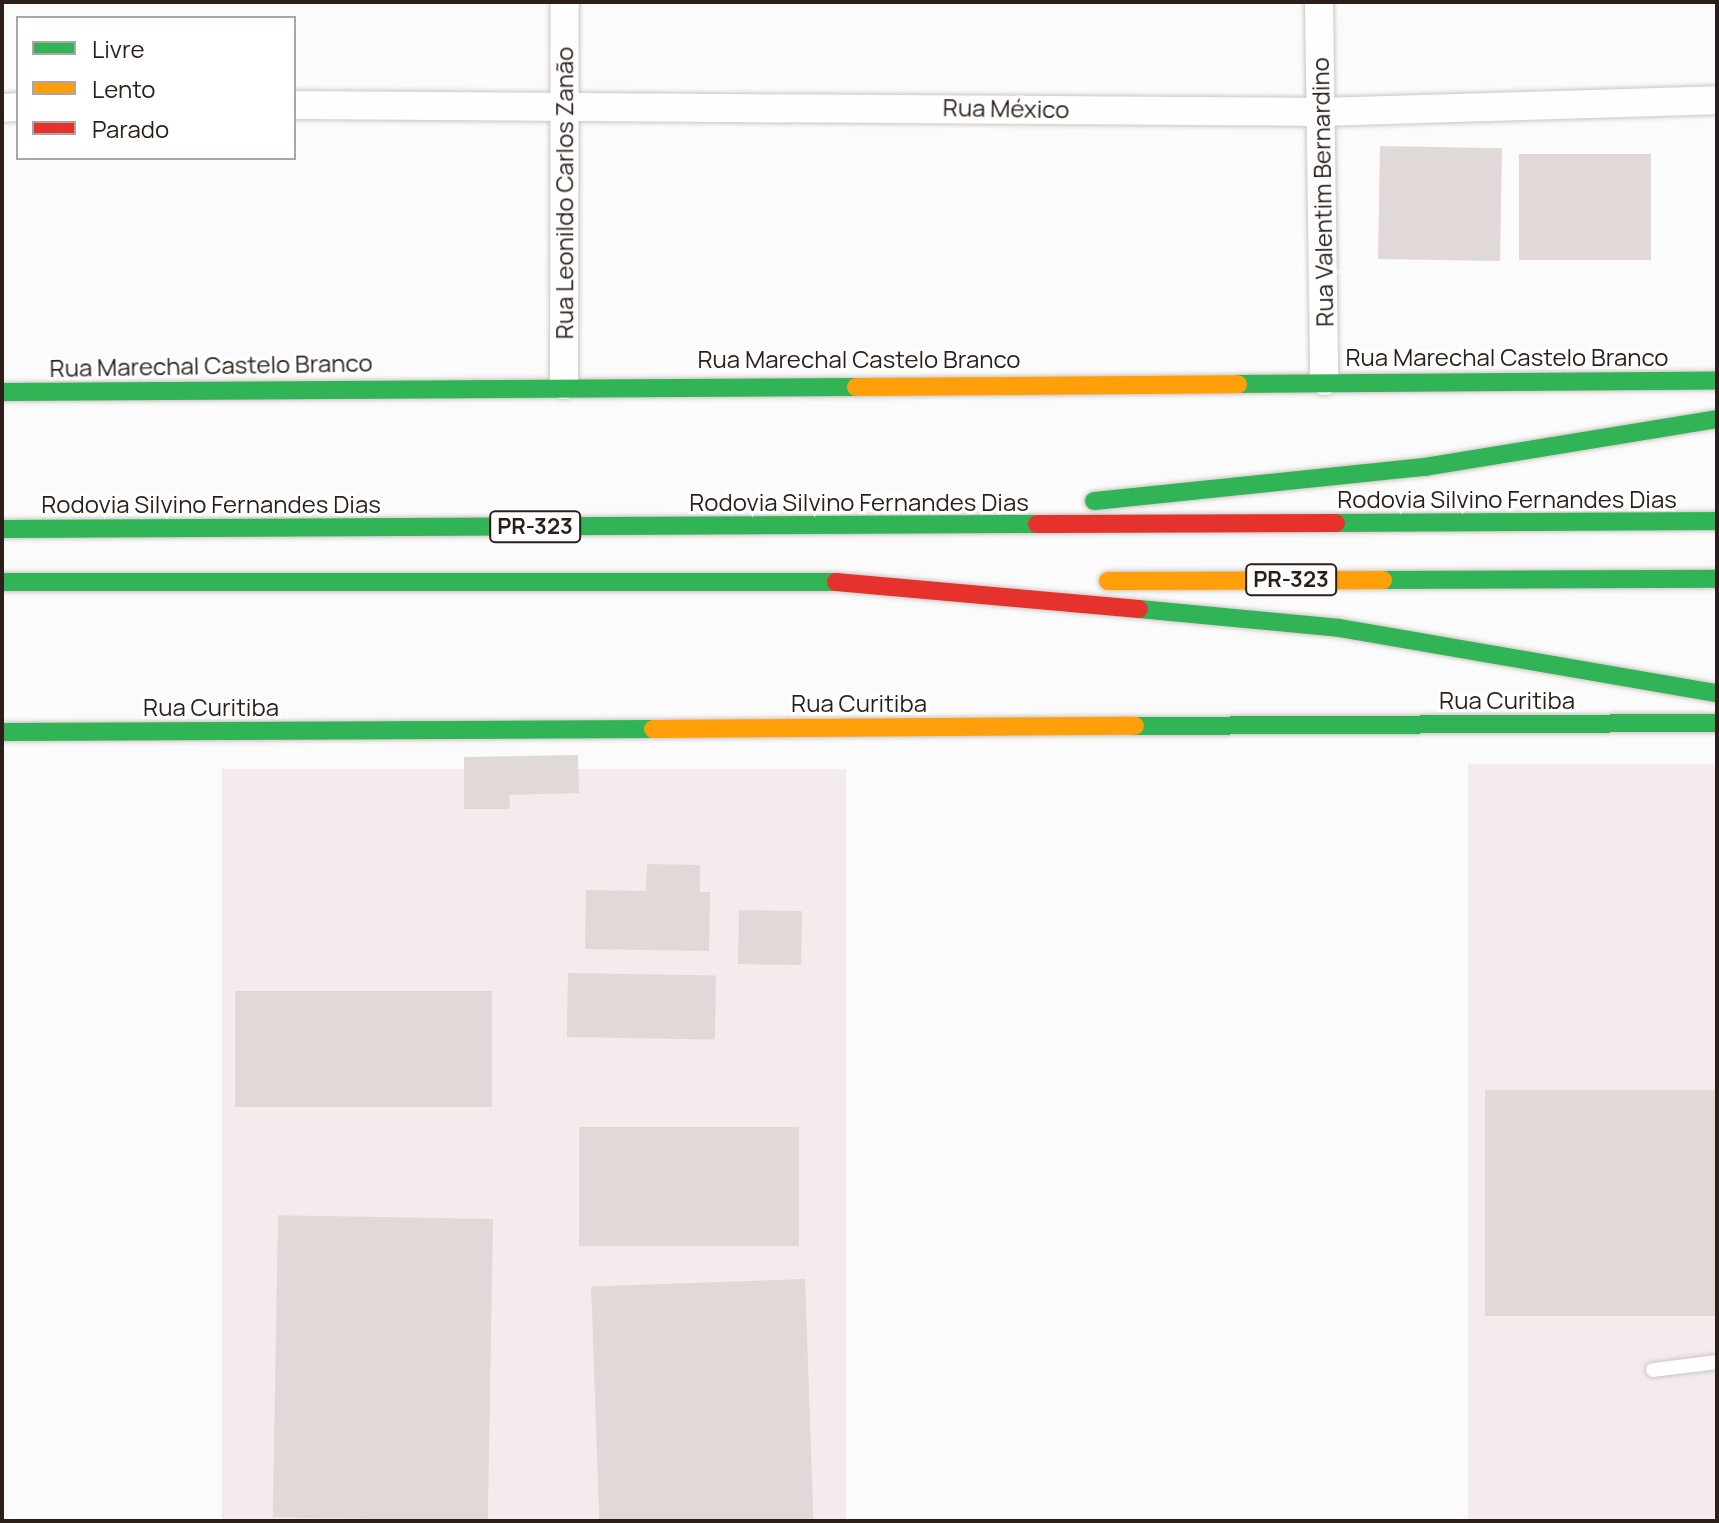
<!DOCTYPE html>
<html>
<head>
<meta charset="utf-8">
<style>
  body { margin:0 }
  #map { position:relative; width:1719px; height:1523px; overflow:hidden; background:#fbfbfb; font-family:Manrope,sans-serif }
  div>[style] { position:absolute }
  .industrial>* { inset:0; background:#f4ebed; transform-origin:0 0 }
  .building>* { inset:0; background:#e0d9d7; transform-origin:0 0 }
  .roads { filter:drop-shadow(0 0 2px #ccc6c3) drop-shadow(0 0 2px #ccc6c3) }
  .lane>* { height:14px; margin:-7px; padding:0 7px; transform-origin:7px; border-radius:7px; background:#fefefe }
  .street>* { height:28px; margin:-14px; padding:0 14px; transform-origin:14px; border-radius:14px; background:#fefefe }
  .fast>* { height:18px; margin:-9px; padding:0 9px; transform-origin:9px; border-radius:9px; background:#30b455 }
  .slow>* { height:18px; margin:-9px; padding:0 9px; transform-origin:9px; border-radius:9px; background:#ff9f0a }
  .jam>* { height:18px; margin:-9px; padding:0 9px; transform-origin:9px; border-radius:9px; background:#e5322d }
  span { translate:-50% -50%; white-space:nowrap; text-align:center; line-height:1.15; -webkit-text-stroke:6px #fff; paint-order:stroke }
  .shield-label span { padding:2px 6px; background:#fff; border:2px solid; border-radius:6px; -webkit-text-stroke-width:0 }
  .shield-label { font-size:22px; color:#2c1f19; font-weight:700 }
  .street-label { font-size:24px; color:#2c1f19 }
  .frame { position:absolute; inset:0; border:4px solid #2c1f19; pointer-events:none }
  .legend { position:absolute; left:16px; top:16px; width:280px; height:144px; box-sizing:border-box; background:#fff; border:2px solid #aba5a3; margin:0; padding:10px 14px; list-style:none; font-size:24px; color:#2c1f19 }
  .legend li { display:flex; align-items:center; gap:16px; height:40px }
  .legend b { width:40px; border:2px solid #aba5a3 }
</style>
</head>
<body>
<div id="map">
  <div class="industrial">
    <i style="left:1717px;top:764px;width:757px;height:249px;rotate:90deg"></i>
    <i style="left:222px;top:769px;width:624px;height:752px"></i>
  </div>
  <div class="building">
    <i style="left:1380px;top:146px;width:122px;height:113px;rotate:1deg"></i>
    <i style="left:1519px;top:154px;width:132px;height:106px"></i>
    <i style="clip-path:polygon(578px 755px,579px 793px,509px 795px,510px 809px,464px 809px,464px 757px)"></i>
    <i style="clip-path:polygon(647px 864px,700px 865px,700px 892px,710px 892px,709px 951px,585px 949px,586px 890px,646px 891px)"></i>
    <i style="left:739px;top:910px;width:63px;height:54px;rotate:1deg"></i>
    <i style="left:568px;top:973px;width:148px;height:64px;rotate:1deg"></i>
    <i style="left:235px;top:991px;width:257px;height:116px"></i>
    <i style="left:1485px;top:1090px;width:232px;height:226px"></i>
    <i style="left:799px;top:1127px;width:119px;height:220px;rotate:90deg"></i>
    <i style="left:493px;top:1219px;width:302px;height:215px;rotate:91deg"></i>
    <i style="left:805px;top:1279px;width:242px;height:214px;rotate:88deg"></i>
  </div>
  <div class="roads">
    <div class="lane">
      <i style="left:1653px;top:1370px;width:64px;rotate:-7.1deg"></i>
    </div>
    <div class="street">
      <i style="left:1319px;top:2px;width:379px;rotate:89.2deg"></i>
      <i style="left:294px;top:105px;width:1026px;rotate:0.39deg"></i>
      <i style="left:1320px;top:112px;width:397px;rotate:-1.7deg"></i>
      <i style="left:2px;top:108px;width:16px;rotate:-4deg"></i>
      <i style="left:564px;top:385px;width:383px;rotate:-89.9deg"></i>
    </div>
    <div class="fast">
      <i style="left:1238px;top:384px;width:479px;rotate:-0.4deg"></i>
      <i style="left:2px;top:392px;width:854px;rotate:-0.34deg"></i>
      <i style="left:1094px;top:501px;width:333px;rotate:-5.9deg"></i>
      <i style="left:1425px;top:467px;width:296px;rotate:-9.3deg"></i>
      <i style="left:1336px;top:523px;width:381px;rotate:-0.3deg"></i>
      <i style="left:2px;top:529px;width:1035px;rotate:-0.28deg"></i>
      <i style="left:1383px;top:580px;width:334px;rotate:-0.2deg"></i>
      <i style="left:2px;top:582px;width:834px"></i>
      <i style="left:1139px;top:609px;width:201px;rotate:5.4deg"></i>
      <i style="left:1339px;top:628px;width:384px;rotate:9.8deg"></i>
      <i style="left:1135px;top:726px;width:582px;rotate:-0.3deg"></i>
      <i style="left:2px;top:732px;width:651px;rotate:-0.26deg"></i>
    </div>
    <div class="slow">
      <i style="left:856px;top:387px;width:382px;rotate:-0.4deg"></i>
      <i style="left:1108px;top:581px;width:275px;rotate:-0.2deg"></i>
      <i style="left:653px;top:729px;width:482px;rotate:-0.4deg"></i>
    </div>
    <div class="jam">
      <i style="left:1037px;top:524px;width:299px;rotate:-0.2deg"></i>
      <i style="left:836px;top:582px;width:304px;rotate:5.1deg"></i>
    </div>
  </div>
  <div class="shield-label">
    <span style="left:535px;top:527px">PR-323</span>
    <span style="left:1291px;top:580px">PR-323</span>
  </div>
  <div class="street-label">
    <span style="left:1006px;top:108px;rotate:1deg">Rua México</span>
    <span style="left:1322px;top:192px;rotate:-91deg">Rua Valentim Bernardino</span>
    <span style="left:564px;top:193px;rotate:-90deg">Rua Leonildo Carlos Zanão</span>
    <span style="left:1507px;top:357px">Rua Marechal Castelo Branco</span>
    <span style="left:859px;top:359px">Rua Marechal Castelo Branco</span>
    <span style="left:211px;top:365px;rotate:-1deg">Rua Marechal Castelo Branco</span>
    <span style="left:1507px;top:499px">Rodovia Silvino Fernandes Dias</span>
    <span style="left:859px;top:502px">Rodovia Silvino Fernandes Dias</span>
    <span style="left:211px;top:504px">Rodovia Silvino Fernandes Dias</span>
    <span style="left:1507px;top:700px">Rua Curitiba</span>
    <span style="left:859px;top:703px">Rua Curitiba</span>
    <span style="left:211px;top:707px">Rua Curitiba</span>
  </div>
  <div class="frame"></div>
  <ul class="legend">
  <li><b style="height:10px;background:#30b455"></b>Livre</li>
  <li><b style="height:10px;background:#ff9f0a"></b>Lento</li>
  <li><b style="height:10px;background:#e5322d"></b>Parado</li>
  </ul>
</div>
</body>
</html>
